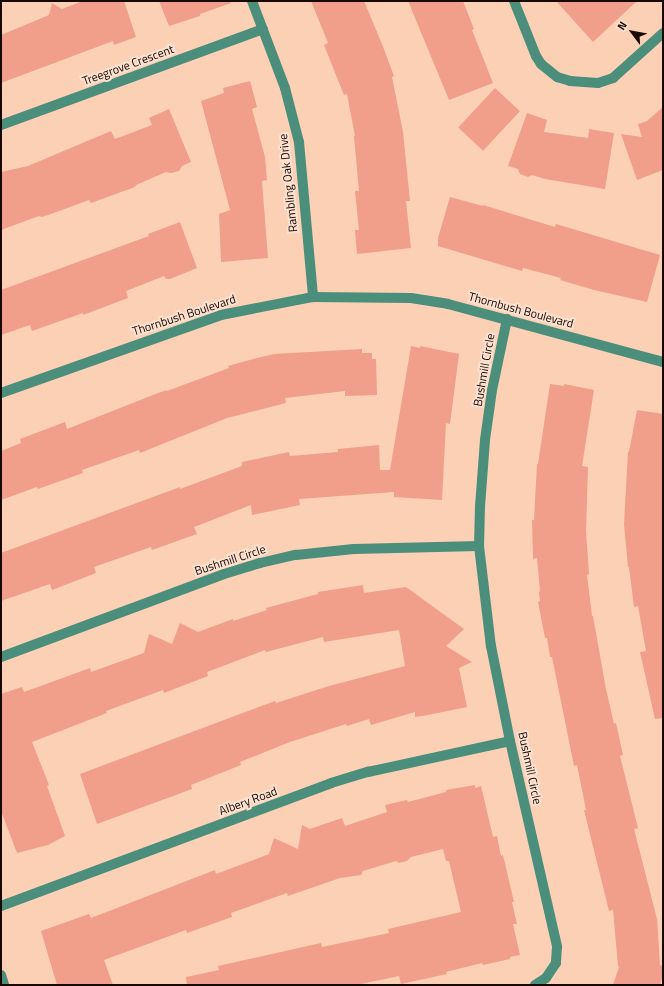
<!DOCTYPE html>
<html>
<head>
<meta charset="utf-8">
<style>
  body { margin:0 }
  #map { position:relative; width:664px; height:986px; overflow:hidden; background:#fcd0b4; font-family:"Titillium Web",sans-serif }
  div>[style] { position:absolute }
  .building>* { inset:0; background:#f19e8b; transform-origin:0 0 }
  .minor>* { height:10px; margin:-5px; padding:0 5px; transform-origin:5px; border-radius:5px; background:#4c8e7c }
  span { translate:-50% -50%; white-space:nowrap; text-align:center; line-height:1.15; -webkit-text-stroke:4px #fce1d0; paint-order:stroke }
  .street-label { font-size:12px; color:#170902 }
  .frame { position:absolute; inset:0; border:2px solid #170902; pointer-events:none }
  .north { position:absolute; left:612px; top:12px; width:40px; height:40px; -webkit-text-stroke:3px #fce1d0; paint-order:stroke; rotate:302deg; font-size:11px; font-weight:700; line-height:16px; text-align:center; color:#170902 }
  .north::after { content:''; display:block; margin:auto; width:14px; height:18px; background:#170902; clip-path:polygon(50% 0,100% 100%,50% 72%,0 100%) }
</style>
</head>
<body>
<div id="map">
  <div class="building">
    <i style="clip-path:polygon(83px 1px,124px 1px,136px 37px,114px 45px,113px 41px,1px 83px,1px 35px,49px 15px,52px 3px,62px 9px)"></i>
    <i style="clip-path:polygon(159px 1px,230px 1px,231px 3px,200px 14px,200px 16px,169px 26px)"></i>
    <i style="clip-path:polygon(311px 1px,364px 1px,382px 44px,394px 76px,392px 77px,403px 132px,410px 201px,406px 201px,411px 248px,357px 254px,355px 230px,359px 230px,355px 191px,359px 191px,354px 136px,355px 136px,347px 94px,344px 95px,324px 45px,328px 43px)"></i>
    <i style="clip-path:polygon(408px 1px,463px 1px,474px 29px,472px 30px,493px 83px,449px 100px)"></i>
    <i style="clip-path:polygon(556px 1px,637px 1px,593px 42px)"></i>
    <i style="clip-path:polygon(250px 81px,257px 107px,252px 109px,265px 157px,267px 180px,262px 181px,268px 258px,221px 262px,219px 214px,230px 210px,201px 101px,224px 93px,223px 88px)"></i>
    <i style="left:495px;top:88px;width:34px;height:54px;rotate:43deg"></i>
    <i style="clip-path:polygon(663px 107px,663px 170px,637px 180px,621px 134px,642px 137px,638px 124px,647px 121px)"></i>
    <i style="clip-path:polygon(169px 109px,191px 162px,182px 166px,179px 171px,171px 173px,166px 172px,136px 185px,135px 187px,91px 203px,89px 200px,51px 214px,42px 217px,39px 216px,1px 230px,1px 172px,28px 166px,111px 131px,115px 139px,152px 125px,149px 118px)"></i>
    <i style="clip-path:polygon(527px 113px,547px 120px,544px 132px,588px 138px,589px 129px,614px 133px,605px 189px,545px 179px,532px 175px,528px 177px,520px 174px,518px 169px,508px 166px)"></i>
    <i style="clip-path:polygon(450px 197px,483px 206px,483px 205px,555px 227px,556px 224px,660px 255px,647px 302px,594px 290px,560px 280px,561px 278px,523px 268px,522px 271px,438px 246px,438px 238px)"></i>
    <i style="clip-path:polygon(180px 222px,197px 268px,170px 279px,166px 279px,164px 276px,126px 291px,128px 298px,83px 315px,83px 313px,32px 331px,30px 325px,1px 335px,1px 290px,149px 236px,148px 234px)"></i>
    <i style="clip-path:polygon(411px 346px,420px 348px,420px 346px,459px 354px,450px 424px,446px 423px,442px 500px,394px 497px,394px 492px,299px 499px,300px 505px,252px 515px,251px 505px,194px 527px,197px 534px,152px 550px,151px 547px,94px 567px,96px 573px,52px 590px,50px 584px,1px 601px,1px 553px,180px 487px,180px 489px,242px 466px,242px 462px,289px 452px,290px 456px,338px 452px,338px 449px,379px 445px,380px 470px,390px 470px)"></i>
    <i style="clip-path:polygon(362px 349px,362px 353px,372px 353px,372px 359px,376px 359px,377px 395px,345px 396px,345px 391px,285px 398px,286px 403px,227px 418px,140px 453px,139px 450px,82px 470px,83px 473px,38px 489px,37px 487px,1px 500px,1px 451px,21px 443px,20px 439px,65px 422px,67px 429px,158px 393px,167px 390px,167px 391px,229px 368px,228px 366px,257px 358px,274px 354px)"></i>
    <i style="clip-path:polygon(550px 384px,564px 386px,564px 384px,594px 390px,582px 466px,588px 467px,586px 531px,589px 574px,587px 575px,592px 616px,593px 616px,606px 689px,614px 724px,616px 723px,623px 755px,620px 756px,638px 828px,634px 829px,657px 919px,660px 965px,663px 966px,663px 975px,660px 985px,613px 985px,619px 967px,618px 966px,613px 910px,609px 911px,584px 810px,586px 810px,577px 765px,574px 766px,552px 657px,550px 657px,547px 638px,545px 638px,538px 602px,540px 601px,539px 592px,540px 591px,537px 558px,533px 559px,532px 520px,534px 520px,537px 464px,538px 464px)"></i>
    <i style="clip-path:polygon(637px 410px,663px 414px,663px 718px,655px 719px,640px 652px,646px 651px,638px 606px,634px 607px,629px 567px,628px 567px,624px 524px,628px 452px,629px 452px)"></i>
    <i style="clip-path:polygon(363px 585px,364px 593px,406px 587px,464px 629px,446px 646px,472px 662px,459px 668px,467px 707px,428px 715px,415px 717px,415px 712px,371px 725px,369px 719px,347px 726px,346px 724px,290px 742px,240px 762px,241px 765px,191px 785px,192px 789px,97px 824px,80px 774px,275px 701px,276px 703px,329px 686px,405px 666px,399px 630px,324px 642px,323px 637px,266px 652px,265px 650px,207px 672px,208px 676px,164px 693px,163px 690px,106px 711px,107px 713px,32px 742px,49px 785px,47px 786px,65px 836px,48px 845px,17px 853px,1px 811px,1px 694px,22px 687px,24px 692px,90px 668px,91px 672px,144px 653px,149px 634px,172px 644px,180px 623px,198px 632px,233px 619px,233px 621px,267px 610px,266px 608px,277px 605px,318px 594px,318px 592px)"></i>
    <i style="clip-path:polygon(475px 785px,475px 788px,481px 786px,493px 837px,497px 836px,501px 856px,503px 855px,514px 902px,512px 902px,517px 924px,513px 924px,520px 955px,510px 957px,510px 959px,483px 965px,482px 963px,446px 972px,447px 974px,401px 984px,399px 976px,356px 985px,187px 985px,186px 977px,219px 970px,218px 966px,321px 943px,322px 947px,389px 933px,388px 929px,461px 912px,449px 861px,446px 861px,443px 849px,411px 857px,407px 861px,399px 863px,396px 861px,363px 871px,361px 875px,340px 878px,288px 896px,287px 893px,231px 913px,232px 917px,187px 933px,186px 930px,104px 960px,113px 985px,57px 985px,41px 931px,89px 914px,91px 918px,215px 870px,216px 874px,269px 854px,274px 838px,298px 849px,302px 825px,310px 829px,342px 818px,345px 826px,387px 812px,385px 805px,407px 800px,408px 802px,446px 792px,446px 790px)"></i>
  </div>
  <div class="minor">
    <i style="left:252px;top:1px;width:93px;rotate:69.2deg"></i>
    <i style="left:285px;top:88px;width:56px;rotate:75.5deg"></i>
    <i style="left:299px;top:142px;width:156px;rotate:84.8deg"></i>
    <i style="left:514px;top:1px;width:59px;rotate:68.2deg"></i>
    <i style="left:536px;top:56px;width:9px;rotate:58deg"></i>
    <i style="left:541px;top:64px;width:21px;rotate:39deg"></i>
    <i style="left:557px;top:77px;width:14px;rotate:17deg"></i>
    <i style="left:570px;top:81px;width:28px;rotate:4deg"></i>
    <i style="left:598px;top:83px;width:16px;rotate:-18deg"></i>
    <i style="left:613px;top:78px;width:67px;rotate:-42deg"></i>
    <i style="left:1px;top:125px;width:279px;rotate:-20.1deg"></i>
    <i style="left:507px;top:319px;width:73px;rotate:101.9deg"></i>
    <i style="left:492px;top:390px;width:50px;rotate:98deg"></i>
    <i style="left:485px;top:440px;width:66px;rotate:94.3deg"></i>
    <i style="left:480px;top:506px;width:40px;rotate:91.4deg"></i>
    <i style="left:479px;top:546px;width:101px;rotate:83.2deg"></i>
    <i style="left:491px;top:646px;width:97px;rotate:78.7deg"></i>
    <i style="left:510px;top:741px;width:211px;rotate:77.1deg"></i>
    <i style="left:557px;top:947px;width:16px;rotate:94deg"></i>
    <i style="left:556px;top:963px;width:18px;rotate:124deg"></i>
    <i style="left:546px;top:978px;width:13px;rotate:148deg"></i>
    <i style="left:1px;top:393px;width:233px;rotate:-19.5deg"></i>
    <i style="left:221px;top:315px;width:94px;rotate:-11.1deg"></i>
    <i style="left:313px;top:297px;width:98px;rotate:0.6deg"></i>
    <i style="left:411px;top:298px;width:37px;rotate:9deg"></i>
    <i style="left:448px;top:304px;width:223px;rotate:15.1deg"></i>
    <i style="left:1px;top:657px;width:238px;rotate:-20.4deg"></i>
    <i style="left:224px;top:574px;width:38px;rotate:-17deg"></i>
    <i style="left:260px;top:563px;width:37px;rotate:-13deg"></i>
    <i style="left:296px;top:555px;width:58px;rotate:-5.9deg"></i>
    <i style="left:354px;top:549px;width:125px;rotate:-1.4deg"></i>
    <i style="left:1px;top:906px;width:352px;rotate:-20.4deg"></i>
    <i style="left:331px;top:783px;width:39px;rotate:-17deg"></i>
    <i style="left:368px;top:772px;width:145px;rotate:-12.3deg"></i>
    <i style="left:1px;top:975px;width:10px;rotate:73deg"></i>
  </div>
  <div class="street-label">
    <span style="left:128px;top:65px;rotate:-20deg">Treegrove Crescent</span>
    <span style="left:288px;top:183px;rotate:-96deg">Rambling Oak Drive</span>
    <span style="left:521px;top:310px;rotate:15deg">Thornbush Boulevard</span>
    <span style="left:184px;top:315px;rotate:-18deg">Thornbush Boulevard</span>
    <span style="left:484px;top:370px;rotate:-80deg">Bushmill Circle</span>
    <span style="left:230px;top:560px;rotate:-18deg">Bushmill Circle</span>
    <span style="left:530px;top:768px;rotate:78deg">Bushmill Circle</span>
    <span style="left:248px;top:801px;rotate:-20deg">Albery Road</span>
  </div>
  <div class="frame"></div>
  <div class="north">N</div>
</div>
</body>
</html>
